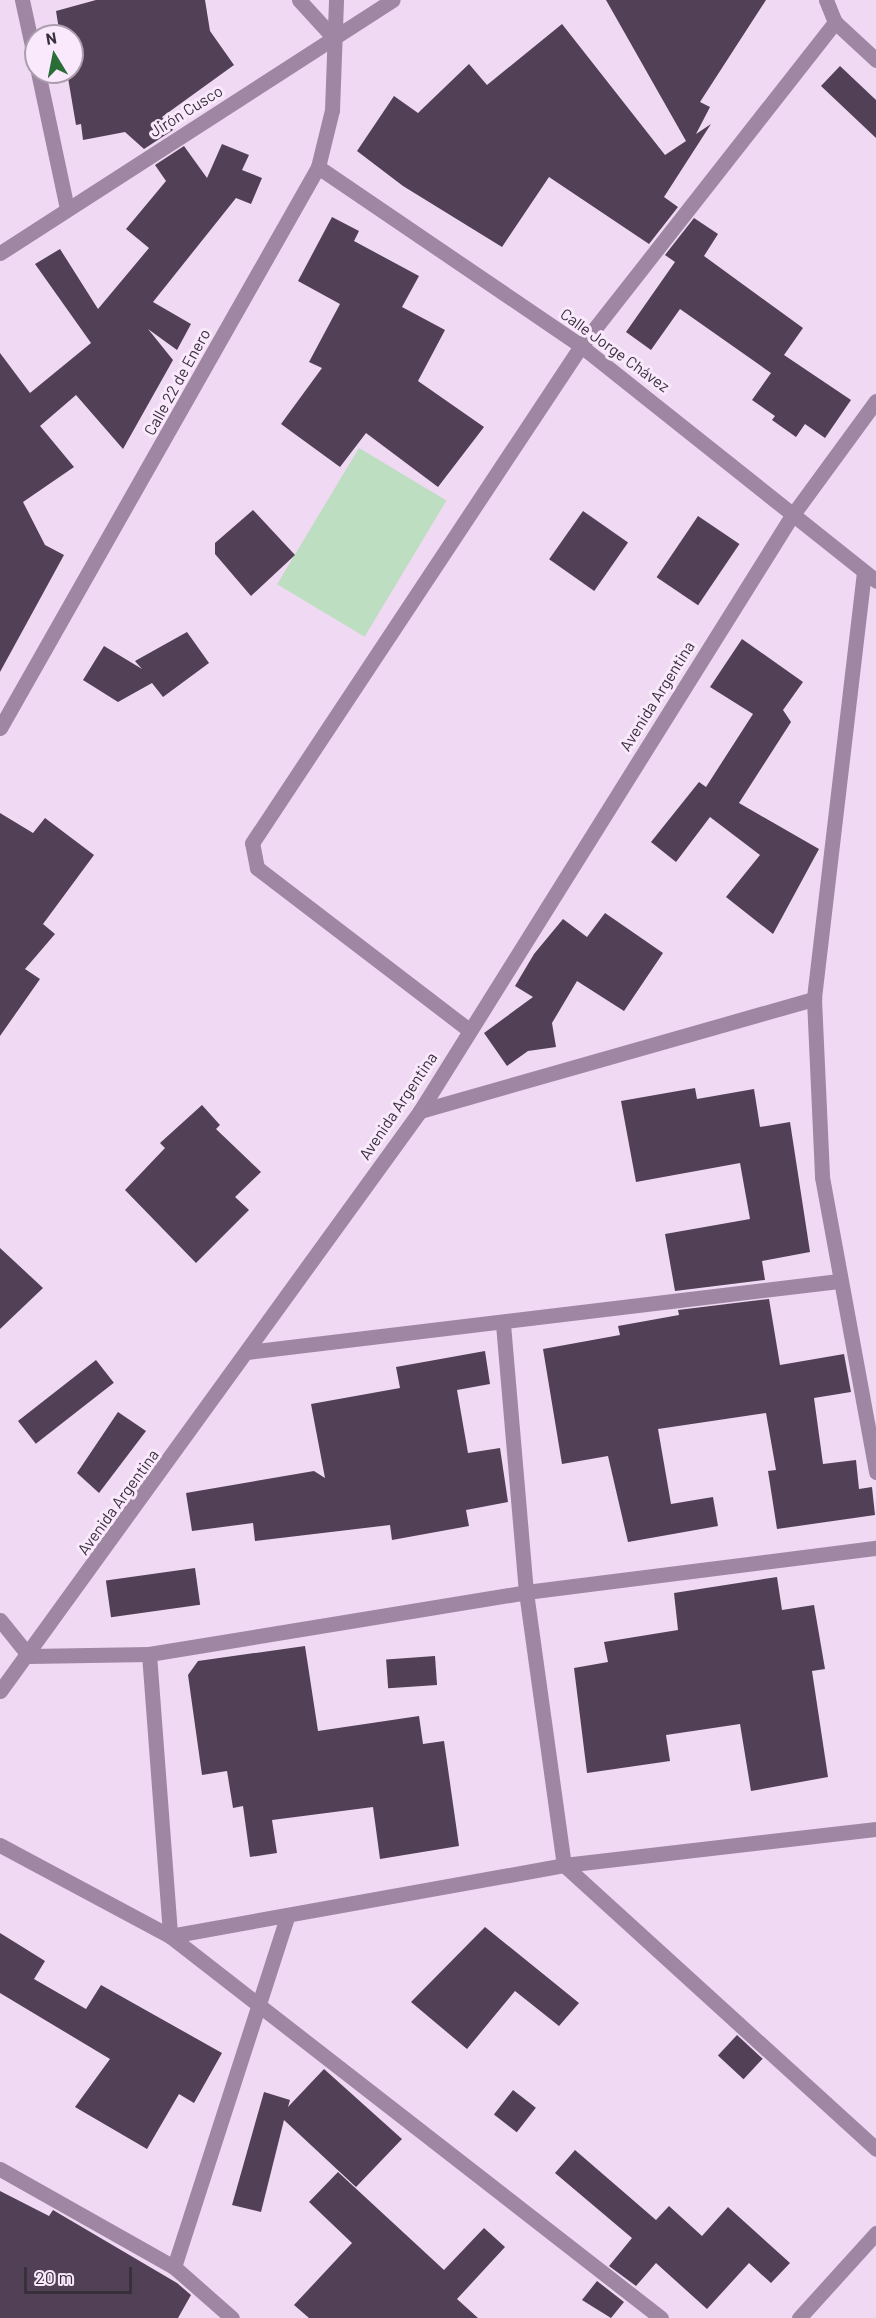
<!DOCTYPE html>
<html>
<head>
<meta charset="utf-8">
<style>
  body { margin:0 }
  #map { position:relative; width:876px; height:2318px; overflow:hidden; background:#efd9f3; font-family:Barlow,sans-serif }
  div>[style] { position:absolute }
  .green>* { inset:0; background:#bedec1; transform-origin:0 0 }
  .building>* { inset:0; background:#524056; transform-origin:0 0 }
  .minor>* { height:15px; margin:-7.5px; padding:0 7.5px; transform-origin:7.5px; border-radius:7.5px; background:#9f87a4 }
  span { translate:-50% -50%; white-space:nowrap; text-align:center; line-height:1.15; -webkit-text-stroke:6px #fae8fd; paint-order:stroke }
  .street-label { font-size:16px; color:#38303a }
  .north { position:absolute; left:24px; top:24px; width:60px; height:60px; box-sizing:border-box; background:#fae8fd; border:2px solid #ac9eaf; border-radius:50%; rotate:350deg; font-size:16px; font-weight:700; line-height:24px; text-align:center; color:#38303a }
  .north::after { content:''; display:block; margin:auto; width:21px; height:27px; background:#2b6d37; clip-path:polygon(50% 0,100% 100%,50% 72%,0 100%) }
  .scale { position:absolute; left:24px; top:2267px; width:108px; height:27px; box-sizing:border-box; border:3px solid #38303a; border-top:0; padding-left:8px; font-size:18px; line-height:21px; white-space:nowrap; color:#38303a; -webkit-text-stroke:4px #fae8fd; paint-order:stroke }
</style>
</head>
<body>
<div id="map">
  <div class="green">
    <i style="left:359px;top:448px;width:102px;height:159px;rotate:31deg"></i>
  </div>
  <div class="building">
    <i style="clip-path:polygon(96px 0,205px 0,210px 31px,234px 65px,162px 117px,173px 130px,144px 149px,125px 132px,83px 140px,81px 124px,76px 125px,67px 72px,72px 72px,72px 36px,60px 36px,56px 11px)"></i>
    <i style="clip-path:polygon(606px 0,766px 0,700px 102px,710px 107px,696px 134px,711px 124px,664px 197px,678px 207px,649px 244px,549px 177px,502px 247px,403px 186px,357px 151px,394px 96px,418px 113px,469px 64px,487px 85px,562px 24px,665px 155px,686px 141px)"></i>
    <i style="clip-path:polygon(840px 66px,876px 100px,876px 138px,821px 86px)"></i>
    <i style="clip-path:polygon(222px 144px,249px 155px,242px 170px,262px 178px,251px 204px,236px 198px,153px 302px,191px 324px,177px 350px,148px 329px,173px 360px,123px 449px,76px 395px,40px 426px,74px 467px,23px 502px,45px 545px,64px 555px,0 672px,0 353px,30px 393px,91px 343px,35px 264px,60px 249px,98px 309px,149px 248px,126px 229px,166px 181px,155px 165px,184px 146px,207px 178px)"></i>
    <i style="clip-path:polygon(332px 217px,359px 231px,354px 241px,419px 276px,402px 307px,445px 330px,418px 381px,484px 427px,438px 487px,366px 433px,340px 467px,281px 424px,322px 368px,309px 362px,340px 304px,298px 281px)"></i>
    <i style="clip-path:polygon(694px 218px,718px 234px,704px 256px,803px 328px,784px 355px,851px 400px,825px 438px,805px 424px,796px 437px,772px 420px,775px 416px,752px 400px,771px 373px,680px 309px,651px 350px,626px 332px,675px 262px,665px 255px)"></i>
    <i style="clip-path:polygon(253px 510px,295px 555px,251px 596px,215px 554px,215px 543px)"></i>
    <i style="left:583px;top:511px;width:55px;height:59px;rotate:35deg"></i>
    <i style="left:698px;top:516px;width:50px;height:74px;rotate:34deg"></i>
    <i style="clip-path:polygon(187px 632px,209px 663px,163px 697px,152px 683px,118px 702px,83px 680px,104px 646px,142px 669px,135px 661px)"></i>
    <i style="clip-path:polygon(742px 639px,803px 682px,783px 710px,791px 722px,739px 803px,819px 849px,773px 934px,726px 897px,760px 855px,710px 817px,676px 862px,651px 842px,699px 782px,706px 787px,753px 714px,710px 687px)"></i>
    <i style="clip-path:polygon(0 813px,33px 833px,45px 818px,94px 855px,43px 924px,55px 934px,25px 969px,40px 979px,0 1036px)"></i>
    <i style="clip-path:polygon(605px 913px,663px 953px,624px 1011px,577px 981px,552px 1023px,556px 1047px,528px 1051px,507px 1066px,484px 1033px,533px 997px,515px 986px,534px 954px,563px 919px,587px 937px)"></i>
    <i style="clip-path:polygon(695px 1088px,697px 1099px,754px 1089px,760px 1127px,790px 1122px,810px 1252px,762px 1261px,765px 1280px,675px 1291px,665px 1234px,750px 1219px,740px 1163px,636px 1182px,621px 1101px)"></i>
    <i style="clip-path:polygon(202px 1105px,220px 1125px,216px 1129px,261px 1172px,235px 1197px,249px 1210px,196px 1263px,125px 1190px,165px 1148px,160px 1143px)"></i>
    <i style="clip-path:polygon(0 1248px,43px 1288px,0 1329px)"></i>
    <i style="clip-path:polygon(769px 1299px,780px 1365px,844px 1354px,851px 1392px,814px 1398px,823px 1464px,856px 1460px,859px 1489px,872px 1487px,875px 1515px,777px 1529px,768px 1471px,776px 1470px,766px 1413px,658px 1429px,671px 1504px,713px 1497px,718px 1526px,628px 1542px,608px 1456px,562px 1464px,543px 1349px,620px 1335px,618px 1326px,679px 1315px,678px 1310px)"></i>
    <i style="clip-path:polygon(485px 1351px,490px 1384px,457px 1390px,468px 1453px,500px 1448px,508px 1502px,466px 1510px,469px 1526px,392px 1540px,390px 1525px,255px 1541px,253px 1523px,192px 1531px,186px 1493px,314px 1471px,325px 1478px,311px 1404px,400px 1388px,396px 1367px)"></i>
    <i style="left:96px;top:1360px;width:29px;height:99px;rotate:52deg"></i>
    <i style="clip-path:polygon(118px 1412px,146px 1431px,99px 1493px,77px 1473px)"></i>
    <i style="left:195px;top:1568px;width:37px;height:90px;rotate:82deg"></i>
    <i style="clip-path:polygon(777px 1577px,782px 1610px,814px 1605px,825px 1669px,812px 1671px,828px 1777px,751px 1791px,740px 1724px,666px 1735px,670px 1761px,587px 1773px,574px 1668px,608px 1662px,604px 1642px,678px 1630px,674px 1593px)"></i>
    <i style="clip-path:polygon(305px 1646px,318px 1731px,419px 1716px,423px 1744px,444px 1741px,459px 1846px,380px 1859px,373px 1807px,272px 1820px,277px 1853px,250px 1857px,243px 1806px,233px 1808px,227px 1771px,202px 1775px,188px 1675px,198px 1661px)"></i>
    <i style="left:435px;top:1656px;width:29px;height:49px;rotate:86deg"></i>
    <i style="clip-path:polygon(485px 1927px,579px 2003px,559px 2026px,515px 1991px,467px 2049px,411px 2002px)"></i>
    <i style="clip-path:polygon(0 1933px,45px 1961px,34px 1979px,86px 2009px,101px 1985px,222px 2053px,194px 2103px,179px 2094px,147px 2149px,75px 2107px,110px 2059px,0 1993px)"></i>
    <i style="left:737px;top:2035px;width:35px;height:28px;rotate:43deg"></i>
    <i style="clip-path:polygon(324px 2069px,402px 2139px,356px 2187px,284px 2120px,261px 2212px,232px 2205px,264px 2092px,290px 2100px,288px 2107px)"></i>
    <i style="left:513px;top:2090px;width:29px;height:31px;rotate:38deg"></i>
    <i style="clip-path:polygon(575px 2150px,656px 2220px,669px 2206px,702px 2236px,728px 2207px,790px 2263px,771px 2283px,749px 2263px,707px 2309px,656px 2263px,636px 2286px,609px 2266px,632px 2238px,555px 2173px)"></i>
    <i style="clip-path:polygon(338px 2172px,444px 2270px,484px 2228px,505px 2247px,457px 2299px,478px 2318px,309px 2318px,294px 2305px,352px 2243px,309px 2202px)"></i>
    <i style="clip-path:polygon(0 2191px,49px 2216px,53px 2210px,177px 2283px,191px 2295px,178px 2318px,0 2318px)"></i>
    <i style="clip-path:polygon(597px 2281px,624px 2302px,611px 2318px,582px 2300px)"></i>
  </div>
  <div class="minor">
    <i style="left:22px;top:0;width:66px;rotate:77.7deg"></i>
    <i style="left:299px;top:0;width:50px;rotate:47.4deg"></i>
    <i style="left:826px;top:0;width:24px;rotate:68deg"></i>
    <i style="left:835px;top:22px;width:56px;rotate:42.8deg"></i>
    <i style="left:38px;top:72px;width:139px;rotate:78deg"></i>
    <i style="left:318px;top:167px;width:318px;rotate:34.2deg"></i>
    <i style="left:581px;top:346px;width:377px;rotate:38.5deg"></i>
    <i style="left:0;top:253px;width:467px;rotate:-32.8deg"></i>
    <i style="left:864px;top:572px;width:430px;rotate:96.7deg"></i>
    <i style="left:814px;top:999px;width:178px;rotate:87.4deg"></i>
    <i style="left:822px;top:1177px;width:300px;rotate:79.6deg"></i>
    <i style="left:0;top:728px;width:645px;rotate:-60.45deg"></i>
    <i style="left:318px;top:167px;width:59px;rotate:-76.2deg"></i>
    <i style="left:332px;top:110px;width:110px;rotate:-87.9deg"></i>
    <i style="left:469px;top:1030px;width:267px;rotate:-142.6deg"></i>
    <i style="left:257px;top:868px;width:25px;rotate:-101deg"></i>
    <i style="left:252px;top:843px;width:596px;rotate:-56.5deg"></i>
    <i style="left:581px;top:346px;width:412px;rotate:-51.9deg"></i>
    <i style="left:420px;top:1111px;width:410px;rotate:-15.9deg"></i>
    <i style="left:503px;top:1324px;width:269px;rotate:85.1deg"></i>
    <i style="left:526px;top:1592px;width:276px;rotate:82.1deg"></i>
    <i style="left:564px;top:1865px;width:422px;rotate:42.3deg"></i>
    <i style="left:247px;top:1352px;width:596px;rotate:-6.84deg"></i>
    <i style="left:0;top:1620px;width:46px;rotate:51.1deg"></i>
    <i style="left:29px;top:1656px;width:120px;rotate:-1deg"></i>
    <i style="left:149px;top:1654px;width:382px;rotate:-9.3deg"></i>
    <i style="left:526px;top:1592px;width:353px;rotate:-7.2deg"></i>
    <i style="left:149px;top:1654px;width:283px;rotate:85.7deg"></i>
    <i style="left:170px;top:1936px;width:400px;rotate:-10.2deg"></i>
    <i style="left:564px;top:1865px;width:314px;rotate:-6.6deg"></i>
    <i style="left:0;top:1691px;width:716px;rotate:-54.09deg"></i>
    <i style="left:420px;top:1111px;width:700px;rotate:-58.01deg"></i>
    <i style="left:791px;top:517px;width:144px;rotate:-53.8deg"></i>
    <i style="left:0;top:1845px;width:193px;rotate:28.2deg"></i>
    <i style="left:170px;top:1936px;width:622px;rotate:37.88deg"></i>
    <i style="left:0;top:2169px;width:200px;rotate:29.4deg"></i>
    <i style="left:174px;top:2267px;width:77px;rotate:41.3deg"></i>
    <i style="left:174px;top:2267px;width:370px;rotate:-72.1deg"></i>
    <i style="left:799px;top:2318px;width:115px;rotate:-47.8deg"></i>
  </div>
  <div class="street-label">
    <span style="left:186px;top:111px;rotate:-32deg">Jirón Cusco</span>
    <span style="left:615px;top:350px;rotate:36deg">Calle Jorge Chávez</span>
    <span style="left:177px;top:382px;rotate:-61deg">Calle 22 de Enero</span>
    <span style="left:657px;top:696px;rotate:-58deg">Avenida Argentina</span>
    <span style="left:398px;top:1106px;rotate:-56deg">Avenida Argentina</span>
    <span style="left:118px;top:1502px;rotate:-54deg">Avenida Argentina</span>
  </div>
  <div class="north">N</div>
  <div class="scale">20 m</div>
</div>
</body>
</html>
